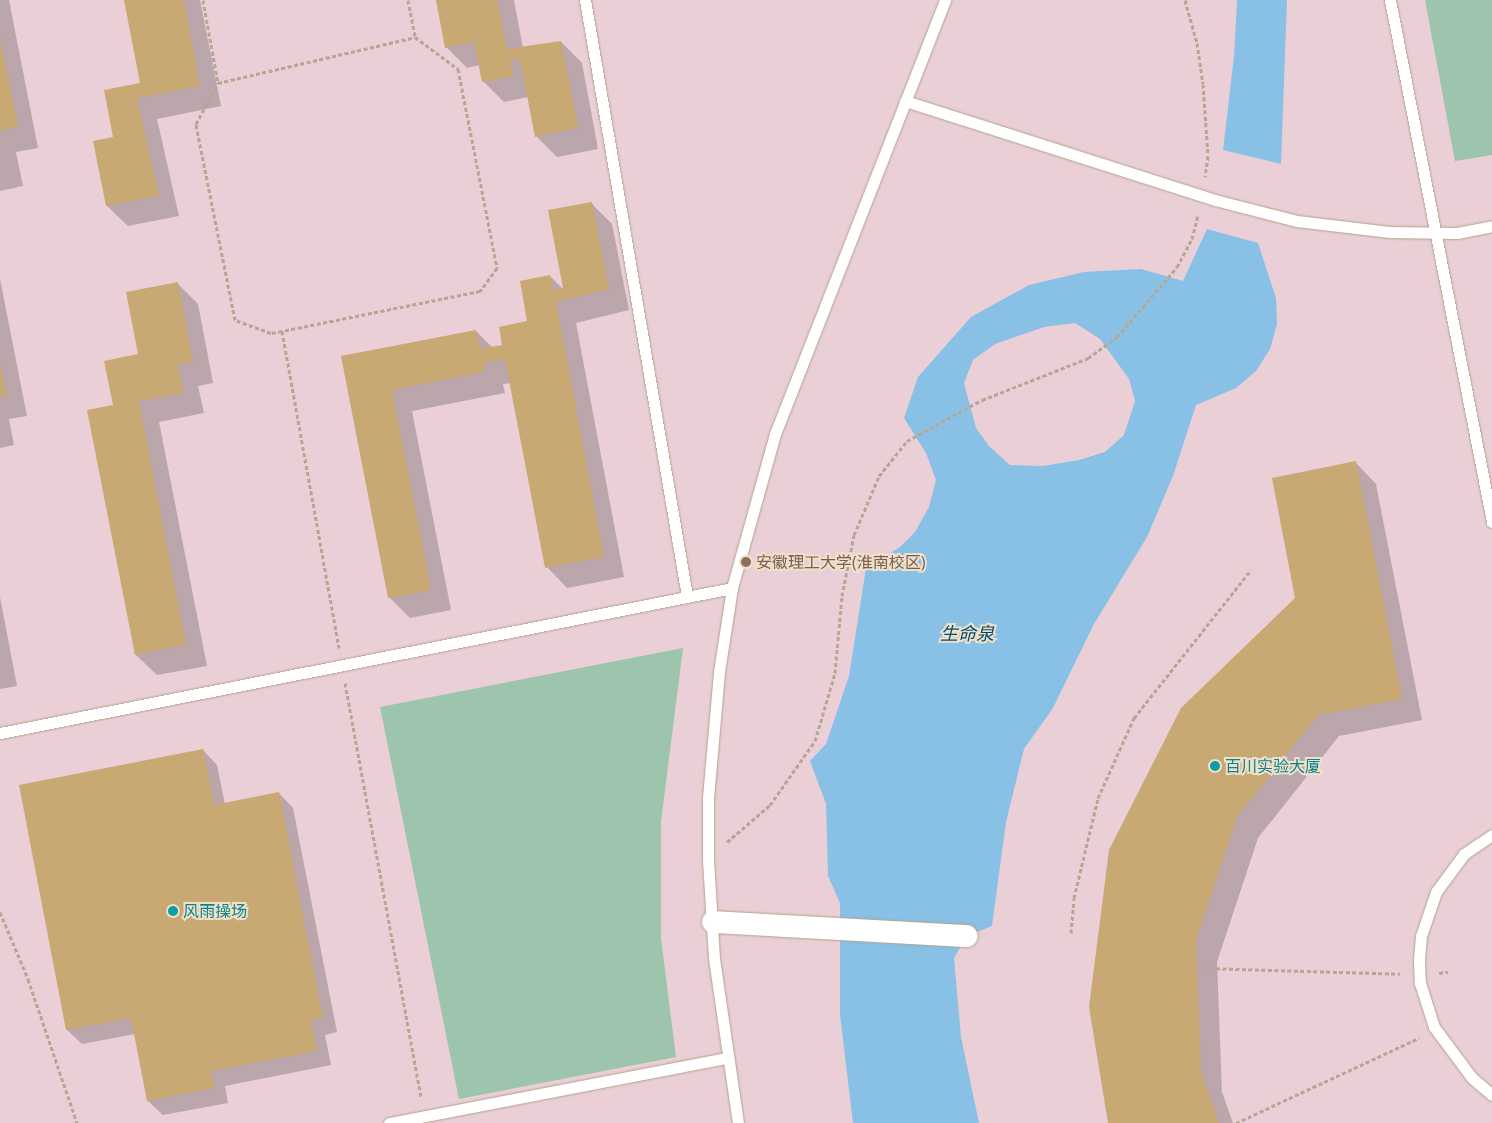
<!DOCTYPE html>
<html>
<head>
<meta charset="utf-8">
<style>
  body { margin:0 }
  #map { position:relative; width:1492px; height:1123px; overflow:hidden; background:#efe0c8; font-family:"Open Sans","Noto Sans SC",sans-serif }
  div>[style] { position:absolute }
  .education>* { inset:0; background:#ead0d6; transform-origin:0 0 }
  .green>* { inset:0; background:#9dc4ad }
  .water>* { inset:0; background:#88c0e6 }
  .shadow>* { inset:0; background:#0003 }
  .building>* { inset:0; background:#c8a873 }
  .path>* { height:3px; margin-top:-1.5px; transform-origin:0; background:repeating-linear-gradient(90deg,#b3a894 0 4px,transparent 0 6.5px) }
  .roads { filter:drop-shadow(0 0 1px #b1a38c) drop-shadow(0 0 1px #b1a38c) }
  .lane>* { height:11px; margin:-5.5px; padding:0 5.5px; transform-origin:5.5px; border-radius:5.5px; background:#fff }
  .street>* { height:22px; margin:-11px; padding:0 11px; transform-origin:11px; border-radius:11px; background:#fff }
  .dots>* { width:14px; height:14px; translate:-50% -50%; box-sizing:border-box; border:2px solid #efe0c8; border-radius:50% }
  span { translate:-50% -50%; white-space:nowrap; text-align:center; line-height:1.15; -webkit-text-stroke:4px #efe0c8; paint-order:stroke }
  .education-label { font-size:16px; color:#785e54 }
  .left { translate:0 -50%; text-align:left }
  .culture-label { font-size:16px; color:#0d838f }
  .water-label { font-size:18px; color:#004a6d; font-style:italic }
</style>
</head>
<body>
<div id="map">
  <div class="education">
    <i style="left:0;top:0;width:1492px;height:1123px"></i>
  </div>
  <div class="green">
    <i style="clip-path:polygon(1425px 0,1492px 0,1492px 155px,1455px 161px)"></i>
    <i style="clip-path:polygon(683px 648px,661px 822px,661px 938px,676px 1057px,459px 1099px,380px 707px)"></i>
  </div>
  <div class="water">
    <i style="clip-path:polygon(1237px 0,1287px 0,1281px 164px,1223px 150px,1234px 56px)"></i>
    <i style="clip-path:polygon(evenodd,1207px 229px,1258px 243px,1276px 298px,1277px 324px,1270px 349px,1256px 371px,1236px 388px,1196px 405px,1173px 476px,1147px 537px,1094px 624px,1053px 708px,1024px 749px,1006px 822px,992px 926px,967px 936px,954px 958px,961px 1037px,979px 1123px,853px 1123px,840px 1015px,840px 903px,828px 876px,826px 804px,810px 761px,826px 744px,849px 676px,866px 568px,900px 547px,915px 532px,929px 507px,936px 480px,926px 453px,904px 418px,918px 377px,971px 317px,1029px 285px,1084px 272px,1141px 269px,1183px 281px,1207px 229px,1075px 323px,1100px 339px,1129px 379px,1135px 401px,1124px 435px,1105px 452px,1079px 460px,1043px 466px,1010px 465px,989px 446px,976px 428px,964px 383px,973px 360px,995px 344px,1044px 327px,1075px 323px)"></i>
  </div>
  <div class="shadow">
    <i style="clip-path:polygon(0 0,9px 0,38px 148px,16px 152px,23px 186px,0 191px)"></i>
    <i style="clip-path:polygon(125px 0,200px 0,221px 106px,157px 119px,179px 216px,128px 226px,107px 206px,114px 138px,142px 84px)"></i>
    <i style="clip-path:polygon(437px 0,514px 0,523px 48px,561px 42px,582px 63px,598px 149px,557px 157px,536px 136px,528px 97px,504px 102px,483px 81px,480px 65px,467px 68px,446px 47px)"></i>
    <i style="clip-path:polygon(591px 203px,612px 224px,629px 310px,576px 323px,624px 577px,567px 588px,547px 567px,511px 383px,503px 384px,505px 393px,412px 411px,451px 610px,410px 618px,389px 597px,343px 357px,476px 331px,493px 348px,504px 346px,529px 322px,550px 276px,565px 291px)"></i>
    <i style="clip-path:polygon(0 279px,27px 416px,9px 419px,14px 445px,0 448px)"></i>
    <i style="clip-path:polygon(177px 283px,198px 304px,213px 383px,198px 386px,204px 413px,159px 422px,207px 666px,157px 675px,136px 655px,114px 406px)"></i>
    <i style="clip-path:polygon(1356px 463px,1376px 484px,1422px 720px,1339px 736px,1258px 838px,1217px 962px,1222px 1092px,1233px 1123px,1109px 1123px,1091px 1007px,1297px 598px)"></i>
    <i style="clip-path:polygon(0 597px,17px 686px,0 689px)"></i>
    <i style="clip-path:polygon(203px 750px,217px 765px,225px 804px,279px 793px,293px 808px,337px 1032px,325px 1035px,331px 1065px,225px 1086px,228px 1103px,163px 1115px,148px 1101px,135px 1034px,82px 1044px,67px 1030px,20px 786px)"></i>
  </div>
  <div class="building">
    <i style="clip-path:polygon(124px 0,184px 0,200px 86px,137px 98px,159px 196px,106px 206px,93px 141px,113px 137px,104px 90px,140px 83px)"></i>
    <i style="clip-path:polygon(436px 0,497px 0,507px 49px,561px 41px,578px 128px,535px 137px,520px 59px,510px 61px,513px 76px,482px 82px,474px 42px,445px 48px)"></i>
    <i style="clip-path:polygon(0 39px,18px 127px,0 131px)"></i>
    <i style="clip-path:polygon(592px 202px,609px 289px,556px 302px,604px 557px,545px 568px,505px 359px,483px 364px,485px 372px,392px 390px,431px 590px,388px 598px,341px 356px,476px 330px,480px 349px,502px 345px,499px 327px,527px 321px,520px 281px,550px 275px,553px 290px,563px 288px,548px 210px)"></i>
    <i style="clip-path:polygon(178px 282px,193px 362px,178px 365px,184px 393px,139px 401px,186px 645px,135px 655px,87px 410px,113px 405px,104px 361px,138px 354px,126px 292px)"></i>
    <i style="clip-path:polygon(1px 366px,7px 395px,0 397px,0 367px)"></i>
    <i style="clip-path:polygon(1356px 461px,1402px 699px,1318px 715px,1237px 817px,1196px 941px,1201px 1071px,1219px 1123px,1108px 1123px,1089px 1007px,1109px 850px,1181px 708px,1295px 598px,1272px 478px)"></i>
    <i style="clip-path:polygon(203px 749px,214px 805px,279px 792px,323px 1018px,311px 1020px,317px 1051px,211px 1071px,214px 1088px,147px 1101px,131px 1018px,66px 1030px,19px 785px)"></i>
  </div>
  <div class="path">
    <i style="left:203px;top:0;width:84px;rotate:79.8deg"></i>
    <i style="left:408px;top:0;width:38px;rotate:79deg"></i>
    <i style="left:415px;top:37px;width:54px;rotate:36.7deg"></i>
    <i style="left:458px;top:69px;width:203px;rotate:78.9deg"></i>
    <i style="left:497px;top:268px;width:29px;rotate:126deg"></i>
    <i style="left:480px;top:291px;width:202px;rotate:168.6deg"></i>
    <i style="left:282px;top:331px;width:11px;rotate:170deg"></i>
    <i style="left:271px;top:333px;width:38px;rotate:-160deg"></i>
    <i style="left:235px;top:320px;width:200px;rotate:-101.3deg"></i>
    <i style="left:196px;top:124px;width:47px;rotate:-61.8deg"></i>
    <i style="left:218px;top:83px;width:202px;rotate:-13.1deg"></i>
    <i style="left:1185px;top:0;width:45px;rotate:74.4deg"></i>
    <i style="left:1197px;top:43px;width:41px;rotate:81.7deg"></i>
    <i style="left:1203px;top:84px;width:72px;rotate:86deg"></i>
    <i style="left:1208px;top:156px;width:21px;rotate:98deg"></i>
    <i style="left:282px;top:331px;width:322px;rotate:79.8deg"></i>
    <i style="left:345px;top:683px;width:422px;rotate:79.6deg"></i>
    <i style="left:727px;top:842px;width:57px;rotate:-40.7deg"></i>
    <i style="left:770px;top:805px;width:78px;rotate:-54.9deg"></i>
    <i style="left:815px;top:741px;width:71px;rotate:-73.6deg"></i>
    <i style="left:835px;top:673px;width:77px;rotate:-84.8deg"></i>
    <i style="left:842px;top:596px;width:62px;rotate:-78.9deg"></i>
    <i style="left:854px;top:535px;width:64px;rotate:-67deg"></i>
    <i style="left:879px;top:476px;width:45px;rotate:-51.3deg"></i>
    <i style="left:907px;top:441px;width:85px;rotate:-28.7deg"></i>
    <i style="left:982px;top:400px;width:114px;rotate:-21.6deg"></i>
    <i style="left:1088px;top:358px;width:36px;rotate:-36deg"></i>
    <i style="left:1117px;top:337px;width:92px;rotate:-49.4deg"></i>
    <i style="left:1177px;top:267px;width:32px;rotate:-62deg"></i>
    <i style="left:1192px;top:239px;width:25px;rotate:-76deg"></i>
    <i style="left:0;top:912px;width:73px;rotate:67.3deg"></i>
    <i style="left:28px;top:979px;width:152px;rotate:71.2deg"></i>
    <i style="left:1071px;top:933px;width:35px;rotate:-85deg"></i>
    <i style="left:1074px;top:898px;width:103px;rotate:-76.5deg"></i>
    <i style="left:1098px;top:798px;width:88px;rotate:-65.8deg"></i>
    <i style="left:1134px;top:718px;width:189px;rotate:-51.7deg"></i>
    <i style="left:1203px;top:968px;width:197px;rotate:1.7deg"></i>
    <i style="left:1439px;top:973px;width:9px;rotate:-6deg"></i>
    <i style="left:1236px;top:1123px;width:202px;rotate:-24.9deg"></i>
  </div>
  <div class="roads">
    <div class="lane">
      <i style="left:585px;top:0;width:605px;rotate:80.29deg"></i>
      <i style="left:1390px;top:0;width:532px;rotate:78.94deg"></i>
      <i style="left:905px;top:101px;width:325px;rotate:17.7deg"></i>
      <i style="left:1215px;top:200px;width:85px;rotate:14.4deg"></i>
      <i style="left:1297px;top:221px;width:93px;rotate:6.8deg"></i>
      <i style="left:1389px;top:232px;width:68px;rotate:0.8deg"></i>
      <i style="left:1457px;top:233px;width:36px;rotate:-11deg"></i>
      <i style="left:0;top:733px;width:746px;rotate:-11.2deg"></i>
      <i style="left:1492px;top:835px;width:34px;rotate:146deg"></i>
      <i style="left:1464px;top:854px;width:47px;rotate:126.4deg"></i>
      <i style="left:1436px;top:892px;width:46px;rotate:108.8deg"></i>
      <i style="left:1421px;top:936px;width:24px;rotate:95deg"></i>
      <i style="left:1419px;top:960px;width:23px;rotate:88deg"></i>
      <i style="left:1420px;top:983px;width:46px;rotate:72.3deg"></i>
      <i style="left:1434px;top:1027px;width:64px;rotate:53.3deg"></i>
      <i style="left:1472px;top:1078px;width:26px;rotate:40deg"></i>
      <i style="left:389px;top:1123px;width:345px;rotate:-10.9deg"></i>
      <i style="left:738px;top:1123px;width:167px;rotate:-98.3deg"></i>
      <i style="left:714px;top:958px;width:99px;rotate:-93.5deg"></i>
      <i style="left:708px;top:859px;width:61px;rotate:-90deg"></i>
      <i style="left:708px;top:798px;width:126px;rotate:-85deg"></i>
      <i style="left:719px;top:672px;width:85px;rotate:-81.2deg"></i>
      <i style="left:732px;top:588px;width:160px;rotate:-74.4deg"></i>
      <i style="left:775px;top:434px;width:466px;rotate:-68.6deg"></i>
    </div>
    <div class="street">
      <i style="left:713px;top:922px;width:254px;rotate:3.2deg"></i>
    </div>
  </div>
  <div class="dots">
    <i style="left:746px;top:562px;background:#8d6e63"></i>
    <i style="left:1215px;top:766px;background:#0f9aa8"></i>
    <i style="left:173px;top:911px;background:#0f9aa8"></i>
  </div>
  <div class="education-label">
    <span class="left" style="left:756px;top:562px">安徽理工大学(淮南校区)</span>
  </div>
  <div class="culture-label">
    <span class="left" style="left:1225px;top:766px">百川实验大厦</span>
    <span class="left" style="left:183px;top:911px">风雨操场</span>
  </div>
  <div class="water-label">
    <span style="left:967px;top:633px">生命泉</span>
  </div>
</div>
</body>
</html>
